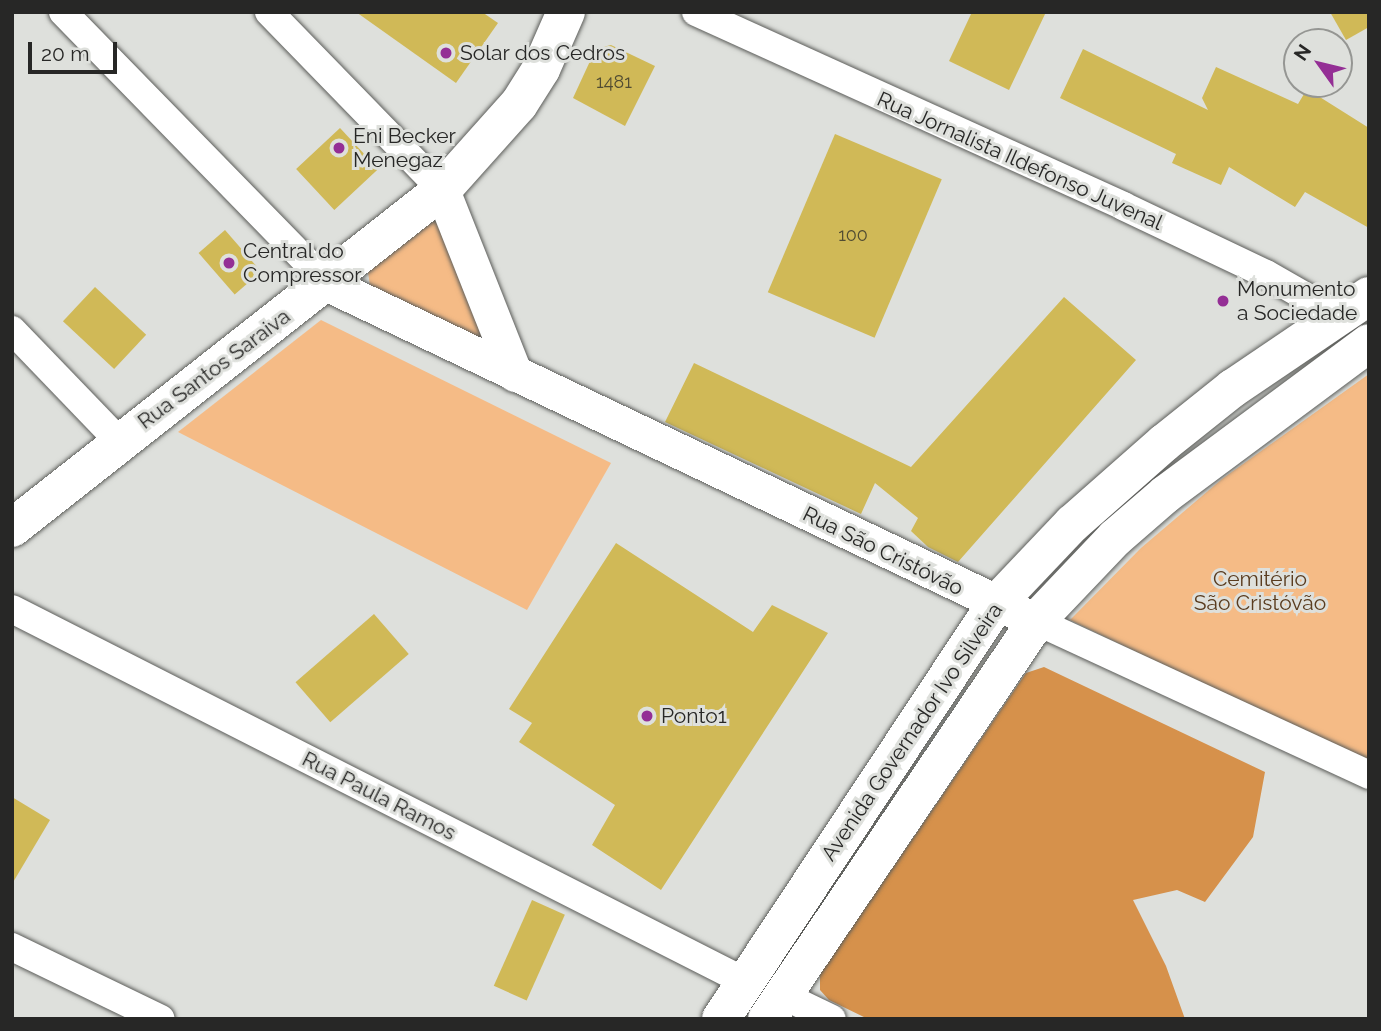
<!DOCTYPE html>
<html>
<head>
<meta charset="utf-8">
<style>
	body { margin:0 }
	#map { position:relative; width:1381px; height:1031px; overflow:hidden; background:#dee0dc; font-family:Raleway,sans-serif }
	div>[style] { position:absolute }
	.green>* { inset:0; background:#f5bb86 }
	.forest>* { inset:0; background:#d6914b }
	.building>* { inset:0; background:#d0b957; transform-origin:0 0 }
	.roads { filter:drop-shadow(0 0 2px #5c5d5a) drop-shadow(0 0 2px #5c5d5a) }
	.minor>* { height:28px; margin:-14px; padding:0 14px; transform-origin:14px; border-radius:14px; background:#fff }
	.tertiary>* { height:35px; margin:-17.5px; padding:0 17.5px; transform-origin:17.5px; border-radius:17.5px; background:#fff }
	.secondary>* { height:38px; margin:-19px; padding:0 19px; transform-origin:19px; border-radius:19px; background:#fff }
	.primary>* { height:38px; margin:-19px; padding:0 19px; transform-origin:19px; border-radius:19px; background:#fff }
	.dots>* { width:19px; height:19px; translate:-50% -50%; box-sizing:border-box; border:4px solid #dee0dc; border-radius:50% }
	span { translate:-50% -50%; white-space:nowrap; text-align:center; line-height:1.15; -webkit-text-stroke:6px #dee0dc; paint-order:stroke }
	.number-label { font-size:18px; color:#514c32 }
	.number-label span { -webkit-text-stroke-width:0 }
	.poi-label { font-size:21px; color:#272726 }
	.left { translate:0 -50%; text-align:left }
	.street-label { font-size:21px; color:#272726 }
	.park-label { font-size:21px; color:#5a3c1f }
	.frame { position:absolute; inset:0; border:14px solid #272726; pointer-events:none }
	.north { position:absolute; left:1283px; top:28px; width:70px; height:70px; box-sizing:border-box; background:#dee0dc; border:2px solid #959693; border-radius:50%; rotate:304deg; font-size:19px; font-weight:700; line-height:28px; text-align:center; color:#272726 }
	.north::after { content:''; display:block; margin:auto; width:24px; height:32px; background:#942f95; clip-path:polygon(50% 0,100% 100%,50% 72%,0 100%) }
	.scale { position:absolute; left:28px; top:42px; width:89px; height:32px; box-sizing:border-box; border:4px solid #272726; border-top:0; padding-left:9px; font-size:21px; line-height:24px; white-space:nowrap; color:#272726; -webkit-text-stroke:5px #dee0dc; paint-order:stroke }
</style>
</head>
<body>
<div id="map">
	<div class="green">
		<div style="clip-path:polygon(435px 220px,445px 220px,486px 339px,481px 350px,370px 286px,368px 272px)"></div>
		<div style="clip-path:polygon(321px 320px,611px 463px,527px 610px,178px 432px)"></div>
		<div style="clip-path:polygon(1369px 374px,1369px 764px,1070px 620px,1141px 548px,1222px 479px)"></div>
	</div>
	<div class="forest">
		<div style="clip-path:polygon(1044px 667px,1265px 772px,1253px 837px,1205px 902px,1177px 890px,1133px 900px,1166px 966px,1185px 1019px,868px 1019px,829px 1000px,820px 990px,820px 974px,1026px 673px)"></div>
	</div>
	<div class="building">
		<div style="clip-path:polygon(356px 12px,482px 12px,498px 23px,456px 83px)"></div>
		<div style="clip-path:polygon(972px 12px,1046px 12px,1009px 90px,949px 61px)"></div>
		<div style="clip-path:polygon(1330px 12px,1369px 12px,1369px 27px,1346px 40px)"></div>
		<div style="clip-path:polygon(611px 45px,655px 66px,625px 126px,573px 98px,591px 59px,599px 48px)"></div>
		<div style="clip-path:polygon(1083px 49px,1208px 110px,1202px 98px,1216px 67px,1298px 104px,1307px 89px,1369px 128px,1369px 228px,1305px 192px,1295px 207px,1229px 167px,1221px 185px,1172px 163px,1176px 154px,1060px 98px)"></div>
		<div style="left:340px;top:128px;width:56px;height:60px;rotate:47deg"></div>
		<div style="left:835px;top:134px;width:116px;height:172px;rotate:23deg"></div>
		<div style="left:225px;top:230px;width:55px;height:35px;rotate:49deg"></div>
		<div style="left:95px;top:287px;width:70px;height:47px;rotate:43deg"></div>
		<div style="clip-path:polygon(1064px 297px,1136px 360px,958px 562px,928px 547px,911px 531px,918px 518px,875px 483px,861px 514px,665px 422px,694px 363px,911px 467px)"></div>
		<div style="clip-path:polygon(616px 543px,753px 632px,772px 605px,828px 633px,661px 890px,592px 845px,615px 805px,519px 742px,532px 723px,509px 709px)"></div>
		<div style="left:374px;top:614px;width:53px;height:104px;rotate:49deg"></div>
		<div style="clip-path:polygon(12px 797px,50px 820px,12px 884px)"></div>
		<div style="left:532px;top:900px;width:36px;height:94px;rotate:24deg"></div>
	</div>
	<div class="roads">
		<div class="minor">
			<div style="left:63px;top:12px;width:380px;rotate:45.7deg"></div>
			<div style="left:269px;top:12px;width:248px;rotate:45.8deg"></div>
			<div style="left:696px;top:12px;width:469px;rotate:24.4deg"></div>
			<div style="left:1123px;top:206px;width:158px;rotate:25.4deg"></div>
			<div style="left:1266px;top:274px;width:86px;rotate:29.8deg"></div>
			<div style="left:12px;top:330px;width:154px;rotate:46.1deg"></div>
			<div style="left:12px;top:609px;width:823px;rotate:26.94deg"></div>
			<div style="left:1036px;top:621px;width:367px;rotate:24.8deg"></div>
			<div style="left:12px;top:947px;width:165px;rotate:25.8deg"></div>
			<div style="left:782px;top:995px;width:55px;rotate:25.6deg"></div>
		</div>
		<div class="tertiary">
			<div style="left:442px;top:190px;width:198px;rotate:68.4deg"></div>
			<div style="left:328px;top:284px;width:784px;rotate:25.45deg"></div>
		</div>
		<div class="secondary">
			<div style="left:12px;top:528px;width:547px;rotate:-38.17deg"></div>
			<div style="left:442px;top:190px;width:115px;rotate:-48.2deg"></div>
			<div style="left:519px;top:104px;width:41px;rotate:-57.8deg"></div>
			<div style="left:541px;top:69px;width:62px;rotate:-66.3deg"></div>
		</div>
		<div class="primary">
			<div style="left:721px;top:1019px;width:496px;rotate:-56.5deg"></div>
			<div style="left:995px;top:605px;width:112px;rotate:-46.5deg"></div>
			<div style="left:1072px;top:524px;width:123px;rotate:-41.4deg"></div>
			<div style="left:1164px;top:443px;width:88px;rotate:-38.6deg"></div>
			<div style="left:1233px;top:388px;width:164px;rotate:-34.1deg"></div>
			<div style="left:767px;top:1019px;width:480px;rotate:-55.9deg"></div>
			<div style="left:1036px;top:621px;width:115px;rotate:-46.4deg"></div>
			<div style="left:1115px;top:538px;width:67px;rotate:-40.8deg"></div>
			<div style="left:1166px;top:494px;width:253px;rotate:-36.6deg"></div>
		</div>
	</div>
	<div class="dots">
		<div style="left:446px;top:53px;background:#942f95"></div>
		<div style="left:339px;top:148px;background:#942f95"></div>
		<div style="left:229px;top:263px;background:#942f95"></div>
		<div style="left:1223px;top:301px;background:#942f95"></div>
		<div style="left:647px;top:716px;background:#942f95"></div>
	</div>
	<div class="number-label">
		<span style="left:614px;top:82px">1481</span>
		<span style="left:853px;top:235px">100</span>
	</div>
	<div class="poi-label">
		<span class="left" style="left:460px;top:53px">Solar dos Cedros</span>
		<span class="left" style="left:353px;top:148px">Eni Becker<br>Menegaz</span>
		<span class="left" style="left:243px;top:263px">Central do<br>Compressor</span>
		<span class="left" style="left:1237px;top:301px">Monumento<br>a Sociedade</span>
		<span class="left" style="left:661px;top:716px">Ponto1</span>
	</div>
	<div class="street-label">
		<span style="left:1020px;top:161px;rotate:24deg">Rua Jornalista Ildefonso Juvenal</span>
		<span style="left:214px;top:369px;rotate:-37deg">Rua Santos Saraiva</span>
		<span style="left:883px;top:551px;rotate:26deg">Rua São Cristóvão</span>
		<span style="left:912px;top:732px;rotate:-56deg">Avenida Governador Ivo Silveira</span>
		<span style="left:379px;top:796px;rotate:27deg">Rua Paula Ramos</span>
	</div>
	<div class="park-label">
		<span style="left:1260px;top:591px">Cemitério<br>São Cristóvão</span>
	</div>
	<div class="frame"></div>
	<div class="north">N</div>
	<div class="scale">20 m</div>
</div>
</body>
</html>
